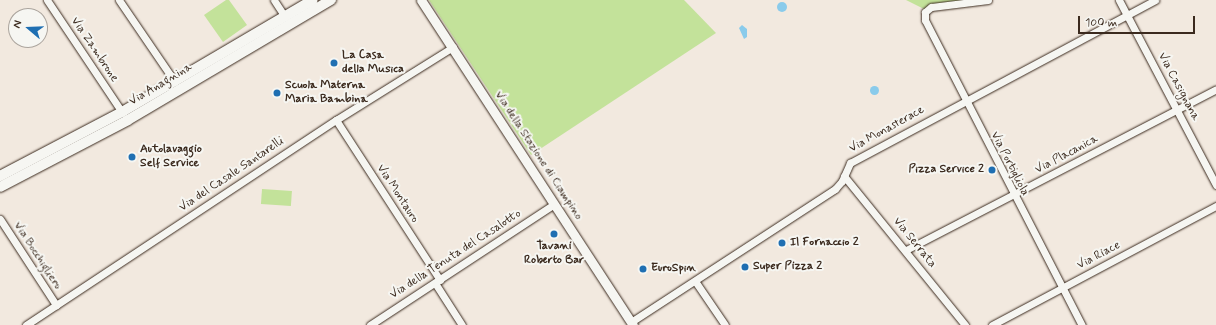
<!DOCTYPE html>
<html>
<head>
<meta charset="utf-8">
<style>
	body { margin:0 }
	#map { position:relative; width:1216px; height:325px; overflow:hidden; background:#f2e9df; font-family:Mynerve,sans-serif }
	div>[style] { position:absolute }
	.green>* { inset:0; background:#c3e29a; transform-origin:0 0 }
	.water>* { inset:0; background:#8acbeb }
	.round { border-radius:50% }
	.roads { filter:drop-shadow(0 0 1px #3b2a1e) drop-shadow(0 0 1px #3b2a1e) }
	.minor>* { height:7px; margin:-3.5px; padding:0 3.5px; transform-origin:3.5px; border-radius:3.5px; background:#f6f6f2 }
	.tertiary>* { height:9px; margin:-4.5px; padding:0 4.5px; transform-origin:4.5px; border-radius:4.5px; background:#f6f6f2 }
	.secondary>* { height:10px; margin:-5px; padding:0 5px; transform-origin:5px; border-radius:5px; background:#f6f6f2 }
	.dots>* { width:11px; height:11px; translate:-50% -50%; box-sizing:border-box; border:2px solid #f6f6f2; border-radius:50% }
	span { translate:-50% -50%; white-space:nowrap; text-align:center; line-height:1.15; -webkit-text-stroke:4px #f6f6f2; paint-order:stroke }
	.street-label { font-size:12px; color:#3b2a1e }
	.poi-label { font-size:12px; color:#3b2a1e; font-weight:700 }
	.left { translate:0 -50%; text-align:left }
	.right { translate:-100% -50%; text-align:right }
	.north { position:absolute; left:8px; top:8px; width:40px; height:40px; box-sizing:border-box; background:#f6f6f2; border:1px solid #aba49d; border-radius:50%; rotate:289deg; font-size:11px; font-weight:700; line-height:16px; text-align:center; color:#3b2a1e }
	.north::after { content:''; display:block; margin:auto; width:14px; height:18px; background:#1f6fb2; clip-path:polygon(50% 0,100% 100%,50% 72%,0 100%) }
	.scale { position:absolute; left:1078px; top:16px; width:117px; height:18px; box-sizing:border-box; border:2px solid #3b2a1e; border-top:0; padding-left:5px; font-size:12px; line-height:14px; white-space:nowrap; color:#3b2a1e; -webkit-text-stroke:3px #f6f6f2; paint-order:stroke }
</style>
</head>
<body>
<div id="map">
	<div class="green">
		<div style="clip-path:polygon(226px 0,229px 0,247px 25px,223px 42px,204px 15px)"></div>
		<div style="clip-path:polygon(429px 0,684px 0,716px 33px,531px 155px)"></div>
		<div style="clip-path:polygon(906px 0,988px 0,926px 10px)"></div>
		<div style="left:262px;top:189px;width:30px;height:15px;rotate:4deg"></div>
	</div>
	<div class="water">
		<div class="round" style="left:777px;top:2px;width:10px;height:10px"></div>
		<div style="clip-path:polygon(742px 25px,747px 29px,747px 37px,744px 39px,739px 28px)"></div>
		<div class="round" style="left:869.5px;top:85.5px;width:9px;height:9px"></div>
	</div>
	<div class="roads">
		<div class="minor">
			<div style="left:47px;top:0;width:135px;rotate:56.2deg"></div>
			<div style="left:119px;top:0;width:99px;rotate:55.7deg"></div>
			<div style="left:274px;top:0;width:20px;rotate:57deg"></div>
			<div style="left:988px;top:0;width:57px;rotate:173deg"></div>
			<div style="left:931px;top:7px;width:8px;rotate:140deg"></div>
			<div style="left:925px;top:12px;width:8px;rotate:90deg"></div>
			<div style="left:925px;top:20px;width:343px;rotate:62.8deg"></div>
			<div style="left:1119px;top:0;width:209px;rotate:62.3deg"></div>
			<div style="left:336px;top:120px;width:191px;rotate:57deg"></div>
			<div style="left:844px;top:176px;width:192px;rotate:50.9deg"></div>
			<div style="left:0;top:219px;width:103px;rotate:56.9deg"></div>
			<div style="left:906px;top:250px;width:349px;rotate:-27.4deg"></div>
			<div style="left:695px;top:281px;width:53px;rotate:55.7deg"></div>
			<div style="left:435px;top:283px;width:50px;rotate:57.3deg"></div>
			<div style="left:631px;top:322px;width:244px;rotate:-33.1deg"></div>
			<div style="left:835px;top:189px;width:11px;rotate:-49deg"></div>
			<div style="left:842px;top:181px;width:20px;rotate:-66deg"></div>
			<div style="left:850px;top:163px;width:346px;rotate:-28.1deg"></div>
			<div style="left:26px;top:325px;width:372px;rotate:-33.5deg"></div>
			<div style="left:336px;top:120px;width:138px;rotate:-32deg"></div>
			<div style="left:370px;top:325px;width:220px;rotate:-33.3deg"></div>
			<div style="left:992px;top:325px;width:254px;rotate:-28deg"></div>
		</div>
		<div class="tertiary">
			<div style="left:421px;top:0;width:388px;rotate:56.9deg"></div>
		</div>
		<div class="secondary">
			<div style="left:0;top:176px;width:138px;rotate:-27.7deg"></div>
			<div style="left:122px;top:112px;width:221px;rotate:-30.4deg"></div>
			<div style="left:0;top:187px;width:144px;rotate:-27.6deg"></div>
			<div style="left:128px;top:120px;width:236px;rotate:-30.6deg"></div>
		</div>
	</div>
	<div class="dots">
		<div style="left:334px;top:63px;background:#1f6fb2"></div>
		<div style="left:277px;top:93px;background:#1f6fb2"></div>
		<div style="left:132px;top:157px;background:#1f6fb2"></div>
		<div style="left:992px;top:170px;background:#1f6fb2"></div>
		<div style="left:554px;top:234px;background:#1f6fb2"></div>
		<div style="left:782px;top:243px;background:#1f6fb2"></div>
		<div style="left:745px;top:267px;background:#1f6fb2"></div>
		<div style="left:643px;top:269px;background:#1f6fb2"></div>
	</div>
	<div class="street-label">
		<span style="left:94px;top:50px;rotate:56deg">Via Zambrone</span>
		<span style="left:161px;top:85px;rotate:-31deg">Via Anagnina</span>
		<span style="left:1178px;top:87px;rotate:62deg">Via Casignana</span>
		<span style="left:887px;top:130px;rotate:-29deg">Via Monasterace</span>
		<span style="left:1067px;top:155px;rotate:-28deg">Via Placanica</span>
		<span style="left:538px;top:156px;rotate:57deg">Via della Stazione di Ciampino</span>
		<span style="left:1009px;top:164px;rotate:63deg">Via Portigliola</span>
		<span style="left:232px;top:175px;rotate:-34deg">Via del Casale Santarelli</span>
		<span style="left:397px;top:194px;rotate:57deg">Via Montauro</span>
		<span style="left:914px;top:243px;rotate:51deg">Via Serrata</span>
		<span style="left:456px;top:255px;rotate:-33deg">Via della Tenuta del Casalotto</span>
		<span style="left:37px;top:256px;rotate:57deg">Via Bocchigliero</span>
		<span style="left:1099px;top:256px;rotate:-28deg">Via Riace</span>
	</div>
	<div class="poi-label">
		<span class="left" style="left:342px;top:63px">La Casa<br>della Musica</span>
		<span class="left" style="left:285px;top:93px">Scuola Materna<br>Maria Bambina</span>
		<span class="left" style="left:140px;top:157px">Autolavaggio<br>Self Service</span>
		<span class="right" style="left:984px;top:170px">Pizza Service 2</span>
		<span class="left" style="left:790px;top:243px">Il Fornaccio 2</span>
		<span style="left:554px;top:254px">Tavani<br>Roberto Bar</span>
		<span class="left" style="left:753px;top:267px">Super Pizza 2</span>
		<span class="left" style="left:651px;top:269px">EuroSpin</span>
	</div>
	<div class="north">N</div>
	<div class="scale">100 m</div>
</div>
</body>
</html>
